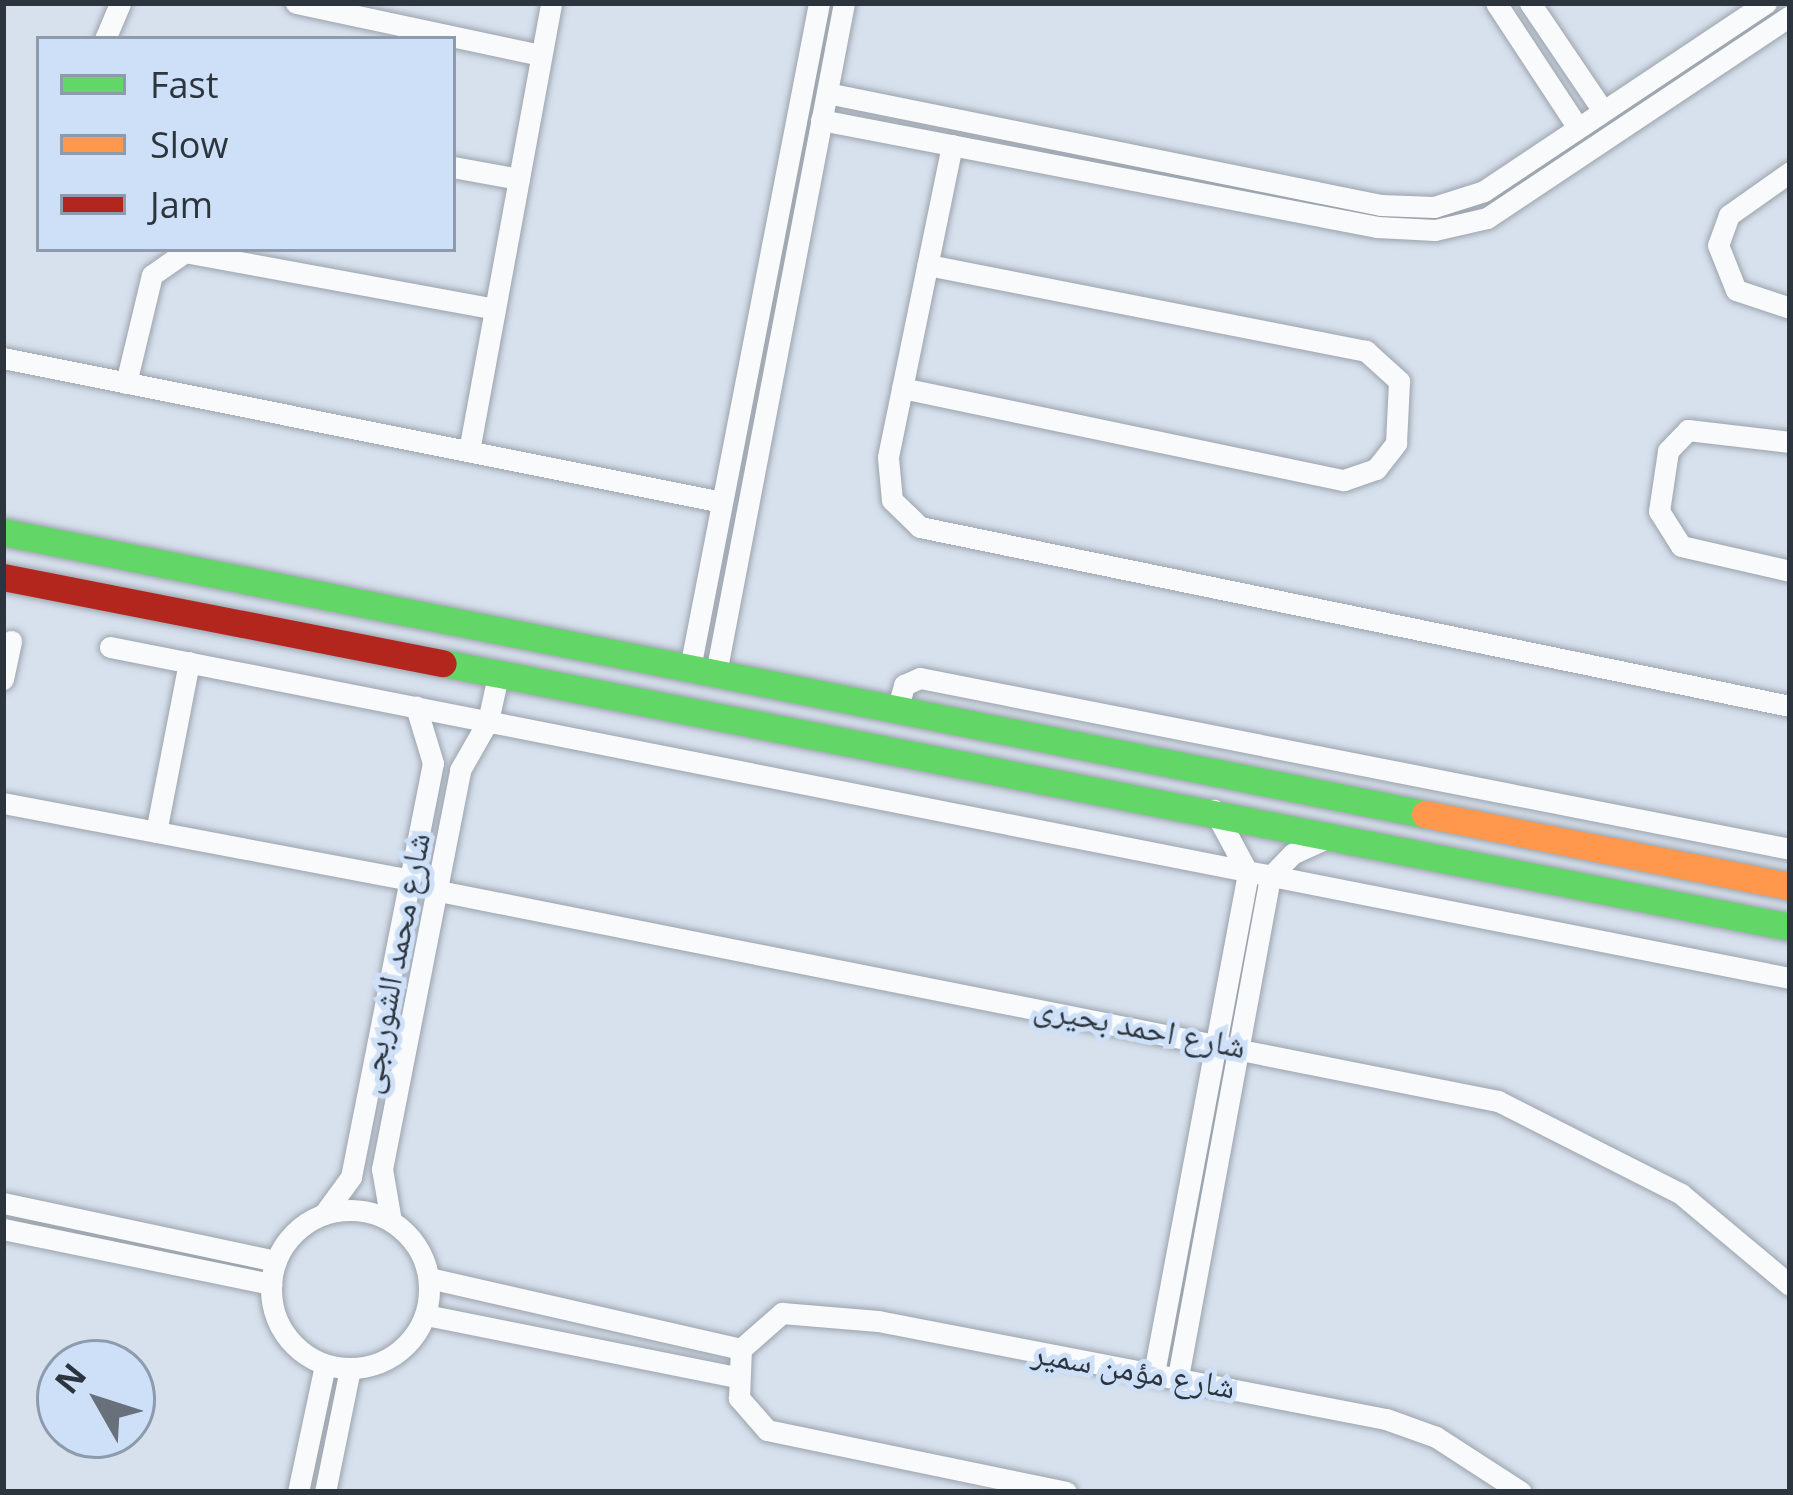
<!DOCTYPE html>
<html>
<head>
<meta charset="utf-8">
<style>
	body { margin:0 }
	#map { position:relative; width:1793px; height:1495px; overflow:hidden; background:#d7e1ed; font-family:"Open Sans","Noto Naskh Arabic",sans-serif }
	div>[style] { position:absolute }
	.roads { filter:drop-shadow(0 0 3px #9ba3ac) drop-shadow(0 0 3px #9ba3ac) }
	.street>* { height:21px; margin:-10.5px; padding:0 10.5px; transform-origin:10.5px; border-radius:10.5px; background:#f9fafc }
	.street>.ring { margin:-10.5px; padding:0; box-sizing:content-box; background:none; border:21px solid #f9fafc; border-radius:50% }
	.fast>* { height:27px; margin:-13.5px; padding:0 13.5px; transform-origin:13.5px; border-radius:13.5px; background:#63d668 }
	.slow>* { height:27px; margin:-13.5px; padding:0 13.5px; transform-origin:13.5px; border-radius:13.5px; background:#ff974d }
	.jam>* { height:27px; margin:-13.5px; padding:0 13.5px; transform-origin:13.5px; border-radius:13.5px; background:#b3261e }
	span { translate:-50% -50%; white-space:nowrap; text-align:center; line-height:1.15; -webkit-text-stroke:10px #cde0f7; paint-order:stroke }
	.street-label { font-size:33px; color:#2c343d }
	.frame { position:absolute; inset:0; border:6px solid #2c343d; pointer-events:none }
	.legend { position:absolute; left:36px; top:36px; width:420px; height:216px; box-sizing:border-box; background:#cde0f7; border:3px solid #8d9bad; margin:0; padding:15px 21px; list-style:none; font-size:36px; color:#2c343d }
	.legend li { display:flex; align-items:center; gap:24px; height:60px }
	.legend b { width:60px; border:3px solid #8d9bad }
	.north { position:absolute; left:36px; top:1339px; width:120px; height:120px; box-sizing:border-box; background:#cde0f7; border:3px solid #8d9bad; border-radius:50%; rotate:309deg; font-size:33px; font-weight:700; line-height:48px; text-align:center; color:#2c343d }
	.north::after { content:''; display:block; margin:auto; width:42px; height:54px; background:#68717b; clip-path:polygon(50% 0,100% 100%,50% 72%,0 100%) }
</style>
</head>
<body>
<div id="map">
	<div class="roads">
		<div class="street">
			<div style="left:296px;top:3px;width:250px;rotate:12deg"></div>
			<div style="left:1496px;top:3px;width:149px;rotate:56.7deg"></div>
			<div style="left:1530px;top:3px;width:130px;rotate:55.9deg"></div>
			<div style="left:105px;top:39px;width:39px;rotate:-67deg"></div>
			<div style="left:827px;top:93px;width:565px;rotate:11.43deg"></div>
			<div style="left:1381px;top:205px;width:53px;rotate:2.2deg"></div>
			<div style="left:1434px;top:207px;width:52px;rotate:-17.7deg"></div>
			<div style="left:1484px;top:191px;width:339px;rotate:-33.7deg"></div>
			<div style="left:821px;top:120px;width:566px;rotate:10.89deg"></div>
			<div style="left:1377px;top:227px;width:58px;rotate:3deg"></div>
			<div style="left:1435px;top:230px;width:53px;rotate:-13deg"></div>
			<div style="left:1487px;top:218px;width:364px;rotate:-33.7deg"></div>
			<div style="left:952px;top:145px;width:319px;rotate:101.6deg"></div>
			<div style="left:888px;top:458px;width:42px;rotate:84.6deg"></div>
			<div style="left:892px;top:500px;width:39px;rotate:44deg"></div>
			<div style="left:920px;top:527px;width:888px;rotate:11.63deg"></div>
			<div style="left:453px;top:167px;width:67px;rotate:10.3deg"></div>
			<div style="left:1790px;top:172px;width:75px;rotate:144.8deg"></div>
			<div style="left:1729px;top:215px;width:32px;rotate:110deg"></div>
			<div style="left:1718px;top:245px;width:48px;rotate:68.2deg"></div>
			<div style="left:1736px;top:290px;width:57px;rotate:18.4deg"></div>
			<div style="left:3px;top:358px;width:733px;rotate:11.33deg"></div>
			<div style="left:126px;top:383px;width:111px;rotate:-76.5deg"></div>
			<div style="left:152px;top:275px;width:40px;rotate:-34.9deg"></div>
			<div style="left:185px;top:252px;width:315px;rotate:10.4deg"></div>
			<div style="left:902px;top:388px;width:451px;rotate:11.8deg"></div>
			<div style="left:1344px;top:480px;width:34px;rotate:-19deg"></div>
			<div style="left:1376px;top:469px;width:33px;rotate:-52deg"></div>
			<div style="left:1396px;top:443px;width:62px;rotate:-87.2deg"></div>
			<div style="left:1399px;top:381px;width:45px;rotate:-137.7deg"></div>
			<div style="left:1366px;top:351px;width:447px;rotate:-168.9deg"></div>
			<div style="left:1790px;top:442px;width:103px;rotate:-173.3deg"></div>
			<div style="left:1688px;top:430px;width:29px;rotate:134deg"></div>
			<div style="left:1668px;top:451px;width:61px;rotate:98.5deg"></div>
			<div style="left:1659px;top:511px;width:41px;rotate:57.8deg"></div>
			<div style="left:1681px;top:546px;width:112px;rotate:12.9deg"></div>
			<div style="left:469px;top:451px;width:455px;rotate:-79.6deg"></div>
			<div style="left:110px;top:647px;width:1712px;rotate:11.15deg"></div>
			<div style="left:691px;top:663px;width:672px;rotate:-79.02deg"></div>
			<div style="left:717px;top:668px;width:677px;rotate:-79.19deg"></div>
			<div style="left:3px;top:679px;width:39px;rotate:-78deg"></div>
			<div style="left:899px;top:703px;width:19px;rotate:-74deg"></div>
			<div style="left:904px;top:685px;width:17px;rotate:-24deg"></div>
			<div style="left:920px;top:678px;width:887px;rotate:11.12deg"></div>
			<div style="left:3px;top:803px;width:413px;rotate:10.7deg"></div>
			<div style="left:156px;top:832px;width:173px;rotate:-79deg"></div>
			<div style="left:439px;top:891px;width:1080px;rotate:11.22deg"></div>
			<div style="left:1498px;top:1101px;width:205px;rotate:26.9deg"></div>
			<div style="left:1681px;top:1194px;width:142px;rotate:39.9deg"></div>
			<div style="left:3px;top:1203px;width:279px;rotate:12deg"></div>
			<div class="ring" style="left:271px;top:1210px;width:137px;height:137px"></div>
			<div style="left:324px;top:1214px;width:46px;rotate:-53.9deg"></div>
			<div style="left:351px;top:1177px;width:422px;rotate:-78.8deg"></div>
			<div style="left:433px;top:763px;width:59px;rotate:-106.9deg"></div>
			<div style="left:391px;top:1221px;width:53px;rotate:-99.8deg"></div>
			<div style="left:382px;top:1169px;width:407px;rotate:-78.9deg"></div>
			<div style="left:460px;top:770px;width:56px;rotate:-60.3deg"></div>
			<div style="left:488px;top:721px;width:51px;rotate:-77.6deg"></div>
			<div style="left:3px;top:1229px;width:274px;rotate:11.6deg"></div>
			<div style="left:429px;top:1278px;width:320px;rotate:12.8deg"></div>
			<div style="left:426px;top:1315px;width:315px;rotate:11.3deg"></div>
			<div style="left:1154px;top:1373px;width:509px;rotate:-79.35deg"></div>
			<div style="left:1248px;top:873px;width:72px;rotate:-118.4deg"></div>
			<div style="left:1178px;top:1377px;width:508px;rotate:-79.57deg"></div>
			<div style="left:1270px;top:877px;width:32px;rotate:-46deg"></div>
			<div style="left:1292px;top:854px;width:41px;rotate:-24.7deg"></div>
			<div style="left:298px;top:1492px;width:130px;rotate:-78deg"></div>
			<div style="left:325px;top:1492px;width:126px;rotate:-78.5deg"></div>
			<div style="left:1066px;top:1492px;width:305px;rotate:-168.3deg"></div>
			<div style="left:767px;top:1430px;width:43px;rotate:-131.2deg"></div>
			<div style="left:739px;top:1398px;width:49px;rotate:-87.7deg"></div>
			<div style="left:741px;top:1349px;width:55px;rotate:-41.3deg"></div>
			<div style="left:782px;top:1313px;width:96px;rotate:4.8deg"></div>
			<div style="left:878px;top:1321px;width:517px;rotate:10.92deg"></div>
			<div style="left:1386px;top:1419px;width:53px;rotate:19.8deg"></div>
			<div style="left:1436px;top:1437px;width:101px;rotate:32.9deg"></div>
		</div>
		<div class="fast">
			<div style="left:3px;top:532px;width:1450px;rotate:11.22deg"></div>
			<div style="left:443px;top:663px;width:1373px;rotate:11.09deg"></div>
		</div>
		<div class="slow">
			<div style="left:1425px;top:814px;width:372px;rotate:11.2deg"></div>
		</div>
		<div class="jam">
			<div style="left:3px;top:577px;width:448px;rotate:11.1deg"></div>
		</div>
	</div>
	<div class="street-label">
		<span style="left:393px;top:963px;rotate:-79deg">شارع محمد الشوربجى</span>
		<span style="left:1140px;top:1026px;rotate:11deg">شارع احمد بحيرى</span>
		<span style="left:1134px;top:1369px;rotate:10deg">شارع مؤمن سمير</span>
	</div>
	<div class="frame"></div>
	<ul class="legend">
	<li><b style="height:15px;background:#63d668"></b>Fast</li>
	<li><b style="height:15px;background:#ff974d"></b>Slow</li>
	<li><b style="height:15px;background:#b3261e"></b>Jam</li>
	</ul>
	<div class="north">N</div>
</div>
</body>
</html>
